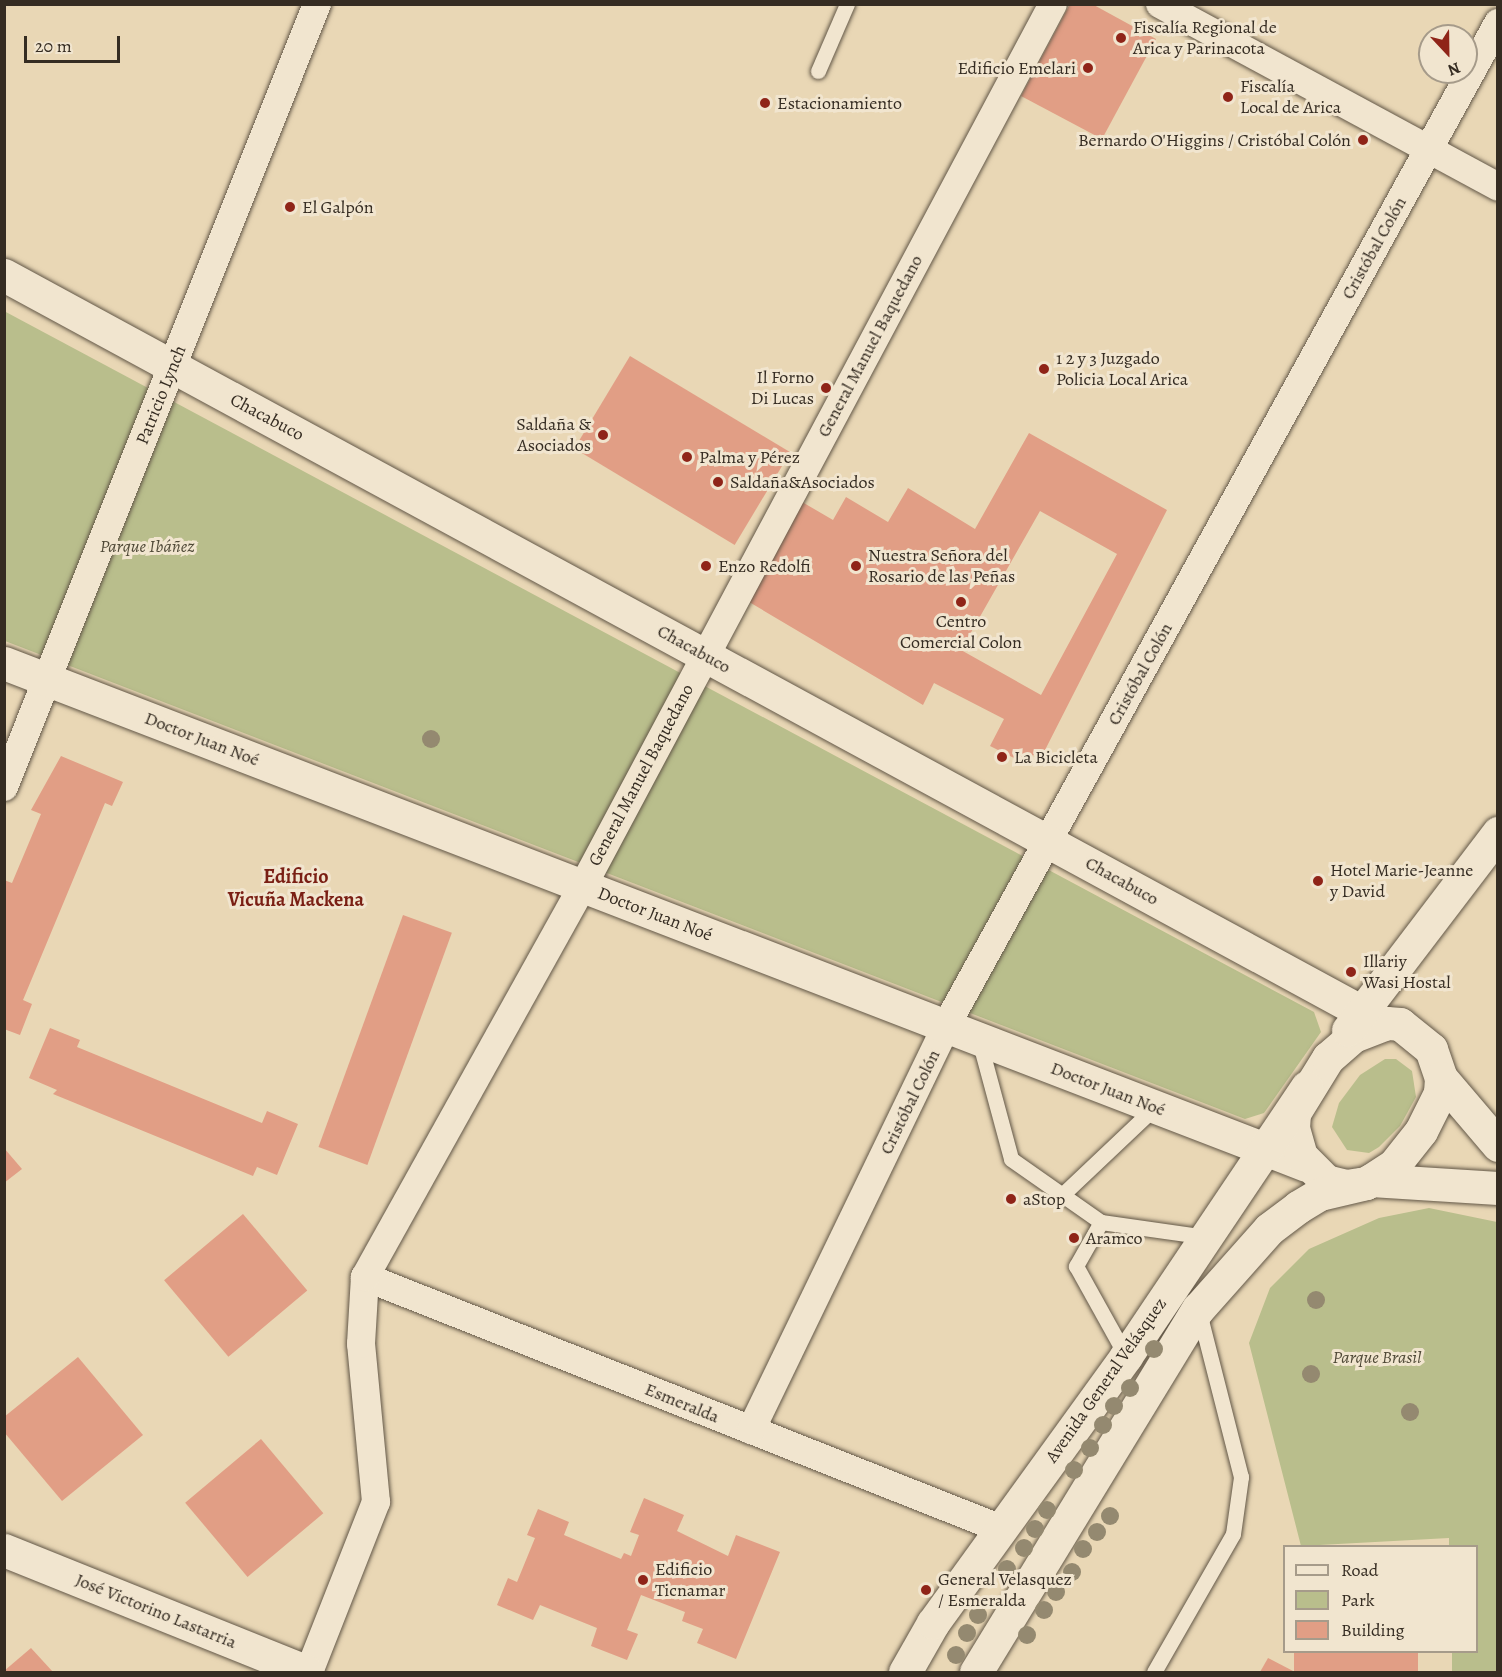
<!DOCTYPE html>
<html>
<head>
<meta charset="utf-8">
<style>
	body { margin:0 }
	#map { position:relative; width:1502px; height:1677px; overflow:hidden; background:#e9d7b5; font-family:Alegreya,serif }
	div>[style] { position:absolute }
	.green>* { inset:0; background:#b9be8c }
	.building>* { inset:0; background:#e19e85; transform-origin:0 0 }
	.roads { filter:drop-shadow(0 0 2px #625747) drop-shadow(0 0 2px #625747) }
	.lane>* { height:15px; margin:-7.5px; padding:0 7.5px; transform-origin:7.5px; border-radius:7.5px; background:#f1e5cf }
	.street>* { height:28px; margin:-14px; padding:0 14px; transform-origin:14px; border-radius:14px; background:#f1e5cf }
	.secondary>* { height:33px; margin:-16.5px; padding:0 16.5px; transform-origin:16.5px; border-radius:16.5px; background:#f1e5cf }
	.trees>* { width:18px; height:18px; margin:-9px; border-radius:50%; background:#948970 }
	.dots>* { width:16px; height:16px; translate:-50% -50%; box-sizing:border-box; border:3px solid #f1e5cf; border-radius:50% }
	span { translate:-50% -50%; white-space:nowrap; text-align:center; line-height:1.15; -webkit-text-stroke:6px #f1e5cf; paint-order:stroke }
	.poi-label { font-size:18px; color:#352c22 }
	.left { translate:0 -50%; text-align:left }
	.right { translate:-100% -50%; text-align:right }
	.street-label { font-size:18px; color:#352c22 }
	.park-label { font-size:18px; color:#4f4937; font-style:italic }
	.neighbourhood-label { font-size:20px; color:#7a1f14; font-weight:700 }
	.frame { position:absolute; inset:0; border:6px solid #352c22; pointer-events:none }
	.legend { position:absolute; left:1283px; top:1545px; width:195px; height:108px; box-sizing:border-box; background:#f1e5cf; border:2px solid #a69b8a; margin:0; padding:8px 10px; list-style:none; font-size:18px; color:#352c22 }
	.legend li { display:flex; align-items:center; gap:12px; height:30px }
	.legend b { width:30px; border:2px solid #a69b8a }
	.north { position:absolute; left:1418px; top:24px; width:60px; height:60px; box-sizing:border-box; background:#f1e5cf; border:2px solid #a69b8a; border-radius:50%; rotate:158deg; font-size:16px; font-weight:700; line-height:24px; text-align:center; color:#352c22 }
	.north::after { content:''; display:block; margin:auto; width:21px; height:27px; background:#8f2418; clip-path:polygon(50% 0,100% 100%,50% 72%,0 100%) }
	.scale { position:absolute; left:24px; top:36px; width:96px; height:27px; box-sizing:border-box; border:3px solid #352c22; border-top:0; padding-left:8px; font-size:18px; line-height:21px; white-space:nowrap; color:#352c22; -webkit-text-stroke:4px #f1e5cf; paint-order:stroke }
</style>
</head>
<body>
<div id="map">
	<div class="green">
		<div style="clip-path:polygon(4px 311px,1314px 1012px,1321px 1032px,1264px 1113px,1245px 1119px,5px 641px)"></div>
		<div style="clip-path:polygon(1385px 1059px,1396px 1059px,1412px 1071px,1416px 1097px,1400px 1126px,1379px 1147px,1369px 1153px,1347px 1150px,1332px 1127px,1339px 1103px,1360px 1075px)"></div>
		<div style="clip-path:polygon(1429px 1208px,1497px 1222px,1497px 1672px,1452px 1672px,1452px 1652px,1476px 1652px,1476px 1546px,1449px 1546px,1449px 1538px,1301px 1546px,1249px 1343px,1270px 1288px,1309px 1249px,1379px 1218px)"></div>
	</div>
	<div class="building">
		<div style="clip-path:polygon(1070px 4px,1092px 4px,1156px 39px,1102px 139px,1021px 96px)"></div>
		<div style="left:630px;top:356px;width:187px;height:108px;rotate:31deg"></div>
		<div style="clip-path:polygon(evenodd,1029px 433px,1167px 510px,1044px 752px,1018px 760px,990px 746px,1004px 719px,934px 683px,923px 705px,739px 596px,797px 499px,833px 520px,846px 497px,888px 522px,908px 488px,975px 529px,1029px 433px,1040px 511px,1117px 554px,1041px 695px,961px 650px,1040px 511px)"></div>
		<div style="clip-path:polygon(61px 756px,123px 782px,112px 806px,105px 803px,23px 1000px,32px 1004px,20px 1035px,4px 1029px,4px 880px,12px 883px,41px 814px,31px 810px)"></div>
		<div style="left:403px;top:915px;width:52px;height:247px;rotate:20deg"></div>
		<div style="clip-path:polygon(50px 1028px,80px 1040px,77px 1047px,262px 1123px,267px 1111px,298px 1124px,277px 1175px,257px 1167px,253px 1176px,53px 1094px,57px 1090px,29px 1078px)"></div>
		<div style="clip-path:polygon(4px 1148px,22px 1169px,4px 1183px)"></div>
		<div style="left:243px;top:1214px;width:100px;height:103px;rotate:50deg"></div>
		<div style="clip-path:polygon(78px 1357px,143px 1435px,62px 1501px,4px 1432px,4px 1417px)"></div>
		<div style="left:261px;top:1439px;width:97px;height:99px;rotate:50deg"></div>
		<div style="clip-path:polygon(644px 1498px,684px 1515px,677px 1531px,728px 1556px,736px 1535px,780px 1552px,736px 1659px,697px 1643px,703px 1629px,682px 1621px,685px 1612px,641px 1595px,627px 1630px,638px 1634px,627px 1660px,591px 1646px,597px 1628px,540px 1605px,533px 1620px,497px 1605px,508px 1578px,517px 1582px,535px 1538px,527px 1535px,538px 1509px,569px 1522px,564px 1535px,621px 1559px,624px 1553px,631px 1556px,639px 1535px,630px 1532px)"></div>
		<div style="clip-path:polygon(31px 1648px,53px 1672px,4px 1672px,4px 1671px)"></div>
		<div style="left:1294px;top:1652px;width:124px;height:20px"></div>
		<div style="clip-path:polygon(1268px 1658px,1295px 1672px,1260px 1672px)"></div>
	</div>
	<div class="roads">
		<div class="lane">
			<div style="left:818px;top:71px;width:73px;rotate:-66.6deg"></div>
			<div style="left:979px;top:1040px;width:123px;rotate:74.9deg"></div>
			<div style="left:1011px;top:1159px;width:110px;rotate:35deg"></div>
			<div style="left:1101px;top:1222px;width:106px;rotate:8.1deg"></div>
			<div style="left:1062px;top:1195px;width:128px;rotate:-43.4deg"></div>
			<div style="left:1101px;top:1222px;width:51px;rotate:119.6deg"></div>
			<div style="left:1076px;top:1266px;width:103px;rotate:60.9deg"></div>
			<div style="left:1154px;top:1672px;width:159px;rotate:-60.2deg"></div>
			<div style="left:1233px;top:1534px;width:58px;rotate:-82deg"></div>
			<div style="left:1241px;top:1477px;width:170px;rotate:-104.3deg"></div>
		</div>
		<div class="street">
			<div style="left:1160px;top:4px;width:384px;rotate:28.4deg"></div>
			<div style="left:4px;top:787px;width:843px;rotate:-68.21deg"></div>
			<div style="left:365px;top:1277px;width:682px;rotate:21.6deg"></div>
			<div style="left:751px;top:1430px;width:449px;rotate:-64.2deg"></div>
			<div style="left:946px;top:1026px;width:1145px;rotate:-61.17deg"></div>
			<div style="left:309px;top:1672px;width:183px;rotate:-68.5deg"></div>
			<div style="left:376px;top:1502px;width:159px;rotate:-95.4deg"></div>
			<div style="left:361px;top:1344px;width:67px;rotate:-86.6deg"></div>
			<div style="left:365px;top:1277px;width:448px;rotate:-60.9deg"></div>
			<div style="left:583px;top:886px;width:999px;rotate:-61.95deg"></div>
		</div>
		<div class="secondary">
			<div style="left:4px;top:275px;width:1570px;rotate:28.49deg"></div>
			<div style="left:4px;top:663px;width:1395px;rotate:21.08deg"></div>
			<div style="left:1387px;top:1023px;width:13px;rotate:4deg"></div>
			<div style="left:1400px;top:1024px;width:40px;rotate:39deg"></div>
			<div style="left:1431px;top:1049px;width:31px;rotate:71deg"></div>
			<div style="left:1441px;top:1078px;width:15px;rotate:94deg"></div>
			<div style="left:1440px;top:1093px;width:42px;rotate:116.6deg"></div>
			<div style="left:1421px;top:1131px;width:43px;rotate:128.5deg"></div>
			<div style="left:1394px;top:1165px;width:33px;rotate:147deg"></div>
			<div style="left:1366px;top:1183px;width:20px;rotate:171deg"></div>
			<div style="left:1346px;top:1186px;width:21px;rotate:-166deg"></div>
			<div style="left:1326px;top:1181px;width:35px;rotate:-135deg"></div>
			<div style="left:1301px;top:1156px;width:29px;rotate:-106deg"></div>
			<div style="left:1293px;top:1128px;width:15px;rotate:-86deg"></div>
			<div style="left:1294px;top:1113px;width:65px;rotate:-58.3deg"></div>
			<div style="left:1328px;top:1058px;width:33px;rotate:-41deg"></div>
			<div style="left:1353px;top:1036px;width:36px;rotate:-21deg"></div>
			<div style="left:1348px;top:1030px;width:248px;rotate:-52.7deg"></div>
			<div style="left:1441px;top:1078px;width:88px;rotate:49.6deg"></div>
			<div style="left:1371px;top:1180px;width:127px;rotate:3.6deg"></div>
			<div style="left:4px;top:1550px;width:327px;rotate:21.9deg"></div>
			<div style="left:905px;top:1672px;width:56px;rotate:-60.3deg"></div>
			<div style="left:933px;top:1623px;width:329px;rotate:-54.1deg"></div>
			<div style="left:1126px;top:1356px;width:324px;rotate:-56.1deg"></div>
			<div style="left:976px;top:1672px;width:426px;rotate:-58.6deg"></div>
			<div style="left:1198px;top:1309px;width:107px;rotate:-48.4deg"></div>
			<div style="left:1269px;top:1229px;width:36px;rotate:-37deg"></div>
			<div style="left:1298px;top:1207px;width:26px;rotate:-31deg"></div>
			<div style="left:1320px;top:1194px;width:47px;rotate:-13.4deg"></div>
		</div>
	</div>
	<div class="trees">
		<div style="left:431px;top:739px"></div>
		<div style="left:1316px;top:1300px"></div>
		<div style="left:1154px;top:1349px"></div>
		<div style="left:1311px;top:1374px"></div>
		<div style="left:1130px;top:1388px"></div>
		<div style="left:1114px;top:1406px"></div>
		<div style="left:1410px;top:1412px"></div>
		<div style="left:1103px;top:1425px"></div>
		<div style="left:1090px;top:1448px"></div>
		<div style="left:1074px;top:1470px"></div>
		<div style="left:1047px;top:1510px"></div>
		<div style="left:1110px;top:1516px"></div>
		<div style="left:1035px;top:1529px"></div>
		<div style="left:1097px;top:1532px"></div>
		<div style="left:1024px;top:1548px"></div>
		<div style="left:1083px;top:1549px"></div>
		<div style="left:1007px;top:1569px"></div>
		<div style="left:1072px;top:1572px"></div>
		<div style="left:1056px;top:1592px"></div>
		<div style="left:1044px;top:1610px"></div>
		<div style="left:978px;top:1615px"></div>
		<div style="left:967px;top:1633px"></div>
		<div style="left:1027px;top:1635px"></div>
		<div style="left:956px;top:1655px"></div>
	</div>
	<div class="dots">
		<div style="left:1121px;top:38px;background:#8f2418"></div>
		<div style="left:1088px;top:68px;background:#8f2418"></div>
		<div style="left:1228px;top:97px;background:#8f2418"></div>
		<div style="left:765px;top:103px;background:#8f2418"></div>
		<div style="left:1363px;top:140px;background:#8f2418"></div>
		<div style="left:290px;top:207px;background:#8f2418"></div>
		<div style="left:1044px;top:369px;background:#8f2418"></div>
		<div style="left:826px;top:388px;background:#8f2418"></div>
		<div style="left:603px;top:435px;background:#8f2418"></div>
		<div style="left:687px;top:457px;background:#8f2418"></div>
		<div style="left:718px;top:482px;background:#8f2418"></div>
		<div style="left:706px;top:566px;background:#8f2418"></div>
		<div style="left:856px;top:566px;background:#8f2418"></div>
		<div style="left:961px;top:602px;background:#8f2418"></div>
		<div style="left:1002px;top:757px;background:#8f2418"></div>
		<div style="left:1318px;top:881px;background:#8f2418"></div>
		<div style="left:1351px;top:972px;background:#8f2418"></div>
		<div style="left:1011px;top:1199px;background:#8f2418"></div>
		<div style="left:1074px;top:1238px;background:#8f2418"></div>
		<div style="left:643px;top:1580px;background:#8f2418"></div>
		<div style="left:926px;top:1590px;background:#8f2418"></div>
	</div>
	<div class="poi-label">
		<span class="left" style="left:1133px;top:38px">Fiscalía Regional de<br>Arica y Parinacota</span>
		<span class="right" style="left:1076px;top:68px">Edificio Emelari</span>
		<span class="left" style="left:1240px;top:97px">Fiscalía<br>Local de Arica</span>
		<span class="left" style="left:777px;top:103px">Estacionamiento</span>
		<span class="right" style="left:1351px;top:140px">Bernardo O'Higgins / Cristóbal Colón</span>
		<span class="left" style="left:302px;top:207px">El Galpón</span>
		<span class="left" style="left:1056px;top:369px">1 2 y 3 Juzgado<br>Policia Local Arica</span>
		<span class="right" style="left:814px;top:388px">Il Forno<br>Di Lucas</span>
		<span class="right" style="left:591px;top:435px">Saldaña &amp;<br>Asociados</span>
		<span class="left" style="left:699px;top:457px">Palma y Pérez</span>
		<span class="left" style="left:730px;top:482px">Saldaña&amp;Asociados</span>
		<span class="left" style="left:868px;top:566px">Nuestra Señora del<br>Rosario de las Peñas</span>
		<span class="left" style="left:718px;top:566px">Enzo Redolfi</span>
		<span style="left:961px;top:632px">Centro<br>Comercial Colon</span>
		<span class="left" style="left:1014px;top:757px">La Bicicleta</span>
		<span class="left" style="left:1330px;top:881px">Hotel Marie-Jeanne<br>y David</span>
		<span class="left" style="left:1363px;top:972px">Illariy<br>Wasi Hostal</span>
		<span class="left" style="left:1023px;top:1199px">aStop</span>
		<span class="left" style="left:1086px;top:1238px">Aramco</span>
		<span class="left" style="left:655px;top:1580px">Edificio<br>Ticnamar</span>
		<span class="left" style="left:938px;top:1590px">General Velasquez<br>/ Esmeralda</span>
	</div>
	<div class="street-label">
		<span style="left:1374px;top:248px;rotate:-61deg">Cristóbal Colón</span>
		<span style="left:870px;top:346px;rotate:-62deg">General Manuel Baquedano</span>
		<span style="left:161px;top:395px;rotate:-68deg">Patricio Lynch</span>
		<span style="left:267px;top:417px;rotate:28deg">Chacabuco</span>
		<span style="left:694px;top:649px;rotate:29deg">Chacabuco</span>
		<span style="left:1140px;top:674px;rotate:-61deg">Cristóbal Colón</span>
		<span style="left:202px;top:739px;rotate:21deg">Doctor Juan Noé</span>
		<span style="left:641px;top:775px;rotate:-62deg">General Manuel Baquedano</span>
		<span style="left:1122px;top:881px;rotate:29deg">Chacabuco</span>
		<span style="left:655px;top:914px;rotate:21deg">Doctor Juan Noé</span>
		<span style="left:1108px;top:1089px;rotate:21deg">Doctor Juan Noé</span>
		<span style="left:910px;top:1102px;rotate:-64deg">Cristóbal Colón</span>
		<span style="left:1106px;top:1380px;rotate:-55deg">Avenida General Velásquez</span>
		<span style="left:682px;top:1403px;rotate:22deg">Esmeralda</span>
		<span style="left:156px;top:1611px;rotate:22deg">José Victorino Lastarria</span>
	</div>
	<div class="park-label">
		<span style="left:147px;top:546px">Parque Ibáñez</span>
		<span style="left:1377px;top:1357px">Parque Brasil</span>
	</div>
	<div class="neighbourhood-label">
		<span style="left:296px;top:888px">Edificio<br>Vicuña Mackena</span>
	</div>
	<div class="frame"></div>
	<ul class="legend">
	<li><b style="height:8px;background:#f1e5cf"></b>Road</li>
	<li><b style="height:16px;background:#b9be8c"></b>Park</li>
	<li><b style="height:16px;background:#e19e85"></b>Building</li>
	</ul>
	<div class="north">N</div>
	<div class="scale">20 m</div>
</div>
</body>
</html>
